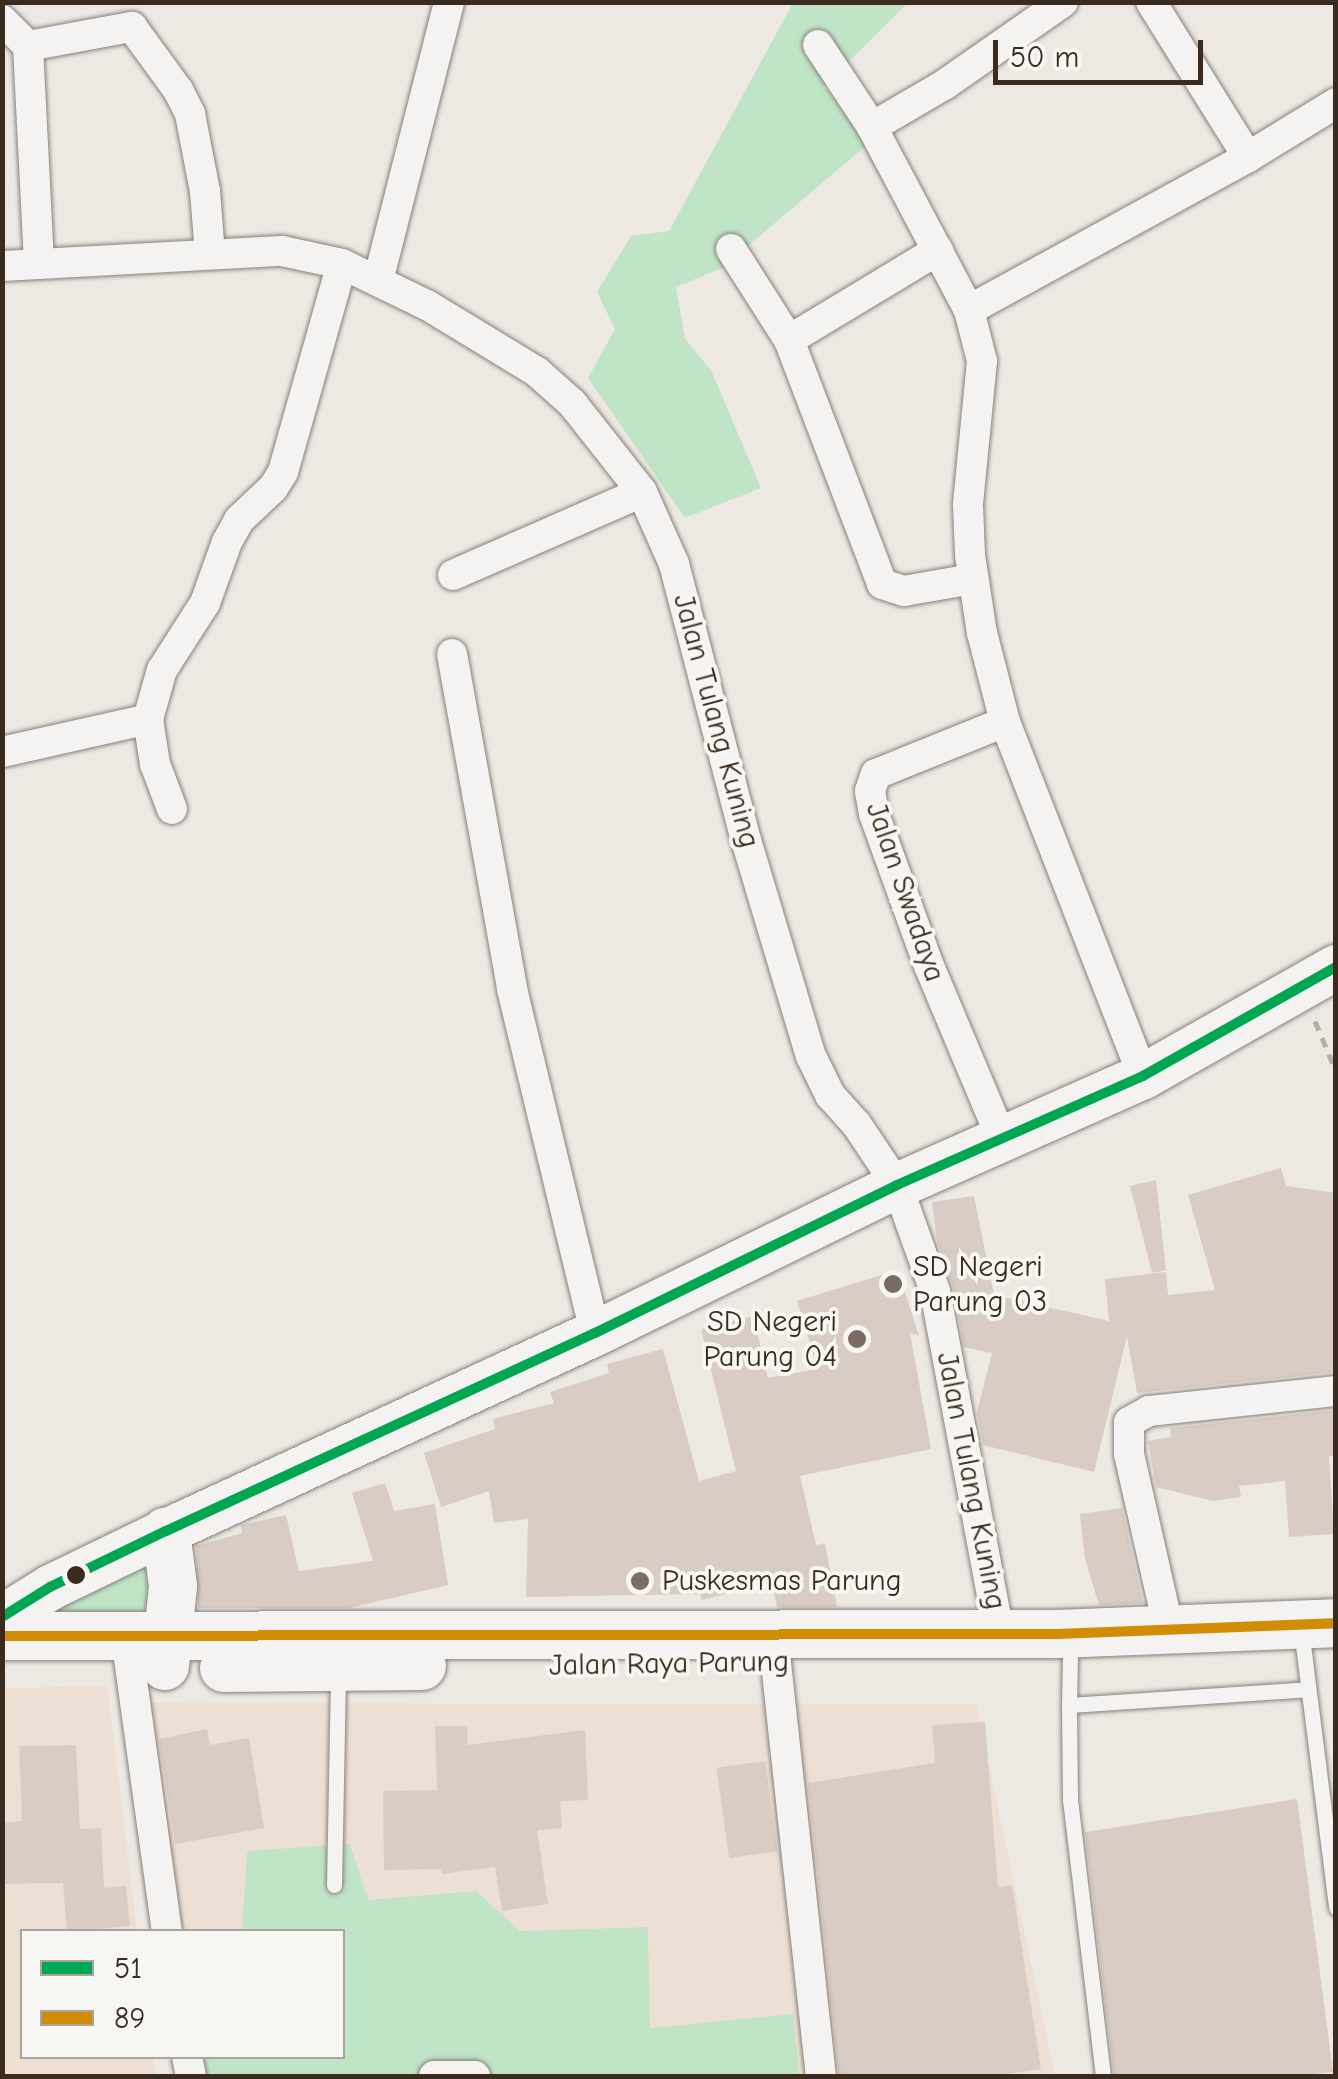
<!DOCTYPE html>
<html>
<head>
<meta charset="utf-8">
<style>
	body { margin:0 }
	#map { position:relative; width:1338px; height:2079px; overflow:hidden; background:#eee8e3; font-family:"Comic Neue",sans-serif }
	div>[style] { position:absolute }
	.built>* { inset:0; background:#eddfd4 }
	.green>* { inset:0; background:#bfe4c6 }
	.building>* { inset:0; background:#d8ccc4; transform-origin:0 0 }
	.path>* { height:5px; margin-top:-2.5px; transform-origin:0; background:repeating-linear-gradient(90deg,#b1aeac 0 10px,transparent 0 18px) }
	.roads { filter:drop-shadow(0 0 2px #87817c) drop-shadow(0 0 2px #87817c) }
	.service>* { height:15px; margin:-7.5px; padding:0 7.5px; transform-origin:7.5px; border-radius:7.5px; background:#f4f3f1 }
	.minor>* { height:30px; margin:-15px; padding:0 15px; transform-origin:15px; border-radius:15px; background:#f4f3f1 }
	.primary>* { height:45px; margin:-22.5px; padding:0 22.5px; transform-origin:22.5px; border-radius:22.5px; background:#f4f3f1 }
	.trunk>* { height:48px; margin:-24px; padding:0 24px; transform-origin:24px; border-radius:24px; background:#f4f3f1 }
	.bus-1>* { height:10px; margin:-5px; padding:0 5px; transform-origin:5px; border-radius:5px; background:#00a651 }
	.bus-2>* { height:10px; margin:-5px; padding:0 5px; transform-origin:5px; border-radius:5px; background:#d18d06 }
	.dots>* { width:28px; height:28px; translate:-50% -50%; box-sizing:border-box; border:5px solid #f6f6f2; border-radius:50% }
	span { translate:-50% -50%; white-space:nowrap; text-align:center; line-height:1.15; -webkit-text-stroke:8px #f6f6f2; paint-order:stroke }
	.street-label { font-size:30px; color:#3b2a1e }
	.poi-label { font-size:30px; color:#3b2a1e }
	.left { translate:0 -50%; text-align:left }
	.right { translate:-100% -50%; text-align:right }
	.frame { position:absolute; inset:0; border:5px solid #3b2a1e; pointer-events:none }
	.legend { position:absolute; left:20px; top:1929px; width:325px; height:130px; box-sizing:border-box; background:#f6f6f2; border:2px solid #aba49d; margin:0; padding:12px 18px; list-style:none; font-size:30px; color:#3b2a1e }
	.legend li { display:flex; align-items:center; gap:20px; height:50px }
	.legend b { width:50px; border:2px solid #aba49d }
	.scale { position:absolute; left:993px; top:40px; width:210px; height:45px; box-sizing:border-box; border:5px solid #3b2a1e; border-top:0; padding-left:12px; font-size:30px; line-height:35px; white-space:nowrap; color:#3b2a1e; -webkit-text-stroke:8px #f6f6f2; paint-order:stroke }
</style>
</head>
<body>
<div id="map">
	<div class="built">
		<div style="clip-path:polygon(107px 1686px,137px 1931px,22px 1932px,22px 2056px,153px 2057px,155px 2076px,3px 2076px,2px 1688px)"></div>
		<div style="clip-path:polygon(133px 1703px,976px 1704px,1055px 2076px,799px 2076px,792px 2014px,650px 2029px,648px 1927px,520px 1931px,476px 1892px,368px 1900px,247px 1851px,242px 1931px,162px 1931px)"></div>
	</div>
	<div class="green">
		<div style="clip-path:polygon(793px 3px,908px 3px,824px 86px,868px 144px,722px 268px,676px 287px,685px 339px,711px 370px,761px 488px,685px 518px,588px 378px,615px 329px,597px 292px,631px 236px,669px 231px)"></div>
		<div style="clip-path:polygon(140px 1560px,157px 1570px,156px 1613px,56px 1622px,55px 1600px)"></div>
		<div style="clip-path:polygon(350px 1844px,368px 1900px,476px 1891px,520px 1931px,648px 1927px,650px 2028px,793px 2014px,799px 2076px,181px 2076px,179px 2057px,342px 2056px,342px 1932px,242px 1931px,247px 1851px)"></div>
	</div>
	<div class="building">
		<div style="clip-path:polygon(1281px 1168px,1286px 1186px,1336px 1193px,1336px 1372px,1137px 1393px,1127px 1336px,1094px 1472px,983px 1445px,977px 1412px,992px 1353px,964px 1347px,953px 1287px,937px 1241px,932px 1202px,974px 1196px,994px 1295px,1109px 1321px,1105px 1279px,1166px 1272px,1168px 1295px,1215px 1290px,1188px 1195px)"></div>
		<div style="clip-path:polygon(1156px 1180px,1166px 1270px,1152px 1273px,1130px 1186px)"></div>
		<div style="clip-path:polygon(898px 1270px,919px 1336px,910px 1333px,931px 1449px,800px 1476px,816px 1545px,825px 1543px,837px 1607px,777px 1607px,772px 1582px,702px 1600px,700px 1594px,526px 1597px,528px 1519px,494px 1523px,489px 1491px,441px 1507px,424px 1453px,495px 1429px,493px 1419px,554px 1403px,550px 1392px,609px 1373px,607px 1364px,663px 1349px,699px 1481px,736px 1471px,701px 1329px,753px 1316px,768px 1378px,818px 1369px,797px 1301px)"></div>
		<div style="clip-path:polygon(1336px 1410px,1336px 1455px,1329px 1456px,1334px 1534px,1289px 1537px,1285px 1481px,1239px 1486px,1241px 1497px,1213px 1501px,1156px 1487px,1148px 1441px,1171px 1437px,1170px 1428px)"></div>
		<div style="clip-path:polygon(385px 1483px,394px 1511px,435px 1504px,448px 1585px,349px 1608px,198px 1608px,196px 1546px,242px 1533px,241px 1525px,286px 1515px,299px 1571px,373px 1561px,352px 1493px)"></div>
		<div style="clip-path:polygon(1122px 1508px,1143px 1603px,1099px 1605px,1085px 1559px,1080px 1514px)"></div>
		<div style="clip-path:polygon(985px 1722px,998px 1887px,1012px 1885px,1041px 2069px,991px 2076px,839px 2076px,808px 1783px,935px 1763px,932px 1725px)"></div>
		<div style="clip-path:polygon(435px 1726px,467px 1726px,467px 1745px,585px 1730px,588px 1800px,560px 1801px,562px 1828px,537px 1830px,548px 1904px,502px 1911px,495px 1867px,442px 1874px,441px 1869px,384px 1870px,383px 1791px,437px 1790px)"></div>
		<div style="clip-path:polygon(207px 1729px,210px 1745px,249px 1738px,264px 1828px,175px 1844px,159px 1739px)"></div>
		<div style="clip-path:polygon(76px 1745px,80px 1829px,101px 1828px,104px 1888px,126px 1886px,130px 1926px,67px 1932px,63px 1883px,2px 1884px,2px 1823px,22px 1821px,19px 1746px)"></div>
		<div style="left:765px;top:1761px;width:91px;height:49px;rotate:82deg"></div>
		<div style="clip-path:polygon(1297px 1799px,1333px 2072px,1294px 2076px,1114px 2076px,1085px 1832px)"></div>
	</div>
	<div class="path">
		<div style="left:1315px;top:1021px;width:54px;rotate:67.2deg"></div>
	</div>
	<div class="roads">
		<div class="service">
			<div style="left:1301px;top:1629px;width:281px;rotate:82.8deg"></div>
			<div style="left:1069px;top:1705px;width:46px;rotate:-88.8deg"></div>
			<div style="left:334px;top:1885px;width:212px;rotate:-88.9deg"></div>
			<div style="left:1103px;top:2076px;width:278px;rotate:-96.8deg"></div>
			<div style="left:1070px;top:1800px;width:95px;rotate:-90.6deg"></div>
			<div style="left:1069px;top:1705px;width:239px;rotate:-3.8deg"></div>
		</div>
		<div class="minor">
			<div style="left:1151px;top:2px;width:183px;rotate:58deg"></div>
			<div style="left:2px;top:20px;width:37px;rotate:45deg"></div>
			<div style="left:28px;top:46px;width:218px;rotate:87.1deg"></div>
			<div style="left:818px;top:45px;width:98px;rotate:56.6deg"></div>
			<div style="left:872px;top:127px;width:207px;rotate:62.1deg"></div>
			<div style="left:969px;top:310px;width:53px;rotate:75.7deg"></div>
			<div style="left:982px;top:361px;width:145px;rotate:95.6deg"></div>
			<div style="left:968px;top:505px;width:50px;rotate:87.7deg"></div>
			<div style="left:970px;top:555px;width:79px;rotate:81.3deg"></div>
			<div style="left:982px;top:633px;width:92px;rotate:75.5deg"></div>
			<div style="left:1005px;top:722px;width:380px;rotate:68.7deg"></div>
			<div style="left:28px;top:46px;width:106px;rotate:-10.4deg"></div>
			<div style="left:132px;top:27px;width:78px;rotate:53.9deg"></div>
			<div style="left:178px;top:90px;width:27px;rotate:63deg"></div>
			<div style="left:190px;top:114px;width:78px;rotate:79deg"></div>
			<div style="left:205px;top:191px;width:63px;rotate:85.5deg"></div>
			<div style="left:872px;top:127px;width:83px;rotate:-30.3deg"></div>
			<div style="left:944px;top:85px;width:145px;rotate:-34.9deg"></div>
			<div style="left:731px;top:249px;width:108px;rotate:57.5deg"></div>
			<div style="left:789px;top:340px;width:261px;rotate:69.1deg"></div>
			<div style="left:882px;top:584px;width:23px;rotate:18deg"></div>
			<div style="left:904px;top:591px;width:70px;rotate:-9.9deg"></div>
			<div style="left:2px;top:266px;width:280px;rotate:-3.1deg"></div>
			<div style="left:282px;top:251px;width:61px;rotate:12.2deg"></div>
			<div style="left:342px;top:264px;width:94px;rotate:25.8deg"></div>
			<div style="left:427px;top:305px;width:129px;rotate:31.3deg"></div>
			<div style="left:537px;top:372px;width:47px;rotate:41.5deg"></div>
			<div style="left:572px;top:403px;width:113px;rotate:51.8deg"></div>
			<div style="left:642px;top:492px;width:79px;rotate:66deg"></div>
			<div style="left:674px;top:564px;width:285px;rotate:75.4deg"></div>
			<div style="left:746px;top:840px;width:226px;rotate:73.3deg"></div>
			<div style="left:811px;top:1056px;width:43px;rotate:64deg"></div>
			<div style="left:830px;top:1095px;width:40px;rotate:48deg"></div>
			<div style="left:857px;top:1125px;width:72px;rotate:56.3deg"></div>
			<div style="left:897px;top:1185px;width:113px;rotate:70.3deg"></div>
			<div style="left:935px;top:1291px;width:349px;rotate:79.4deg"></div>
			<div style="left:378px;top:281px;width:288px;rotate:-75.7deg"></div>
			<div style="left:969px;top:310px;width:318px;rotate:-28.7deg"></div>
			<div style="left:1248px;top:157px;width:103px;rotate:-31.5deg"></div>
			<div style="left:789px;top:340px;width:174px;rotate:-31.1deg"></div>
			<div style="left:453px;top:575px;width:206px;rotate:-23.7deg"></div>
			<div style="left:452px;top:654px;width:340px;rotate:79.8deg"></div>
			<div style="left:512px;top:989px;width:354px;rotate:76.4deg"></div>
			<div style="left:148px;top:719px;width:46px;rotate:81.2deg"></div>
			<div style="left:155px;top:764px;width:48px;rotate:69.3deg"></div>
			<div style="left:2px;top:752px;width:150px;rotate:-12.7deg"></div>
			<div style="left:148px;top:719px;width:51px;rotate:-74.1deg"></div>
			<div style="left:162px;top:670px;width:80px;rotate:-57.3deg"></div>
			<div style="left:205px;top:603px;width:65px;rotate:-70.2deg"></div>
			<div style="left:227px;top:542px;width:25px;rotate:-61deg"></div>
			<div style="left:239px;top:520px;width:47px;rotate:-43.3deg"></div>
			<div style="left:273px;top:488px;width:19px;rotate:-58deg"></div>
			<div style="left:283px;top:472px;width:216px;rotate:-74.2deg"></div>
			<div style="left:1001px;top:1137px;width:186px;rotate:-112.8deg"></div>
			<div style="left:929px;top:966px;width:162px;rotate:-109.9deg"></div>
			<div style="left:874px;top:814px;width:23px;rotate:-100deg"></div>
			<div style="left:870px;top:791px;width:18px;rotate:-71deg"></div>
			<div style="left:876px;top:774px;width:139px;rotate:-22deg"></div>
			<div style="left:1169px;top:1630px;width:180px;rotate:-102.8deg"></div>
			<div style="left:1129px;top:1454px;width:32px;rotate:-90deg"></div>
			<div style="left:1129px;top:1422px;width:23px;rotate:-29deg"></div>
			<div style="left:1149px;top:1411px;width:188px;rotate:-6.1deg"></div>
			<div style="left:126px;top:1637px;width:298px;rotate:82.1deg"></div>
			<div style="left:776px;top:1663px;width:415px;rotate:83.8deg"></div>
			<div style="left:187px;top:2056px;width:20px;rotate:79deg"></div>
			<div style="left:434px;top:2076px;width:41px"></div>
		</div>
		<div class="primary">
			<div style="left:2px;top:1617px;width:57px;rotate:-32deg"></div>
			<div style="left:50px;top:1587px;width:129px;rotate:-25.8deg"></div>
			<div style="left:166px;top:1531px;width:472px;rotate:-24.8deg"></div>
			<div style="left:595px;top:1333px;width:336px;rotate:-26.1deg"></div>
			<div style="left:897px;top:1185px;width:269px;rotate:-23.9deg"></div>
			<div style="left:1143px;top:1076px;width:222px;rotate:-29.5deg"></div>
		</div>
		<div class="trunk">
			<div style="left:2px;top:1636px;width:1053px;rotate:-0.11deg"></div>
			<div style="left:1055px;top:1634px;width:281px;rotate:-2.2deg"></div>
			<div style="left:165px;top:1666px;width:80px;rotate:-84.3deg"></div>
			<div style="left:173px;top:1586px;width:55px;rotate:-97.3deg"></div>
			<div style="left:224px;top:1668px;width:198px;rotate:-0.6deg"></div>
		</div>
	</div>
	<div class="bus-1">
		<div style="left:2px;top:1617px;width:57px;rotate:-32deg"></div>
		<div style="left:50px;top:1587px;width:129px;rotate:-25.8deg"></div>
		<div style="left:166px;top:1531px;width:472px;rotate:-24.8deg"></div>
		<div style="left:595px;top:1333px;width:336px;rotate:-26.1deg"></div>
		<div style="left:897px;top:1185px;width:269px;rotate:-23.9deg"></div>
		<div style="left:1143px;top:1076px;width:222px;rotate:-29.5deg"></div>
	</div>
	<div class="bus-2">
		<div style="left:2px;top:1636px;width:1053px;rotate:-0.11deg"></div>
		<div style="left:1055px;top:1634px;width:281px;rotate:-2.2deg"></div>
	</div>
	<div class="dots">
		<div style="left:893px;top:1284px;background:#7a6c63"></div>
		<div style="left:857px;top:1339px;background:#7a6c63"></div>
		<div style="left:76px;top:1575px;background:#3b2a1e"></div>
		<div style="left:640px;top:1581px;background:#7a6c63"></div>
	</div>
	<div class="street-label">
		<span style="left:716px;top:721px;rotate:75deg">Jalan Tulang Kuning</span>
		<span style="left:905px;top:892px;rotate:71deg">Jalan Swadaya</span>
		<span style="left:971px;top:1481px;rotate:79deg">Jalan Tulang Kuning</span>
		<span style="left:669px;top:1664px;rotate:-1deg">Jalan Raya Parung</span>
	</div>
	<div class="poi-label">
		<span class="left" style="left:913px;top:1284px">SD Negeri<br>Parung 03</span>
		<span class="right" style="left:837px;top:1339px">SD Negeri<br>Parung 04</span>
		<span class="left" style="left:662px;top:1581px">Puskesmas Parung</span>
	</div>
	<div class="frame"></div>
	<ul class="legend">
	<li><b style="height:12px;background:#00a651"></b>51</li>
	<li><b style="height:12px;background:#d18d06"></b>89</li>
	</ul>
	<div class="scale">50 m</div>
</div>
</body>
</html>
